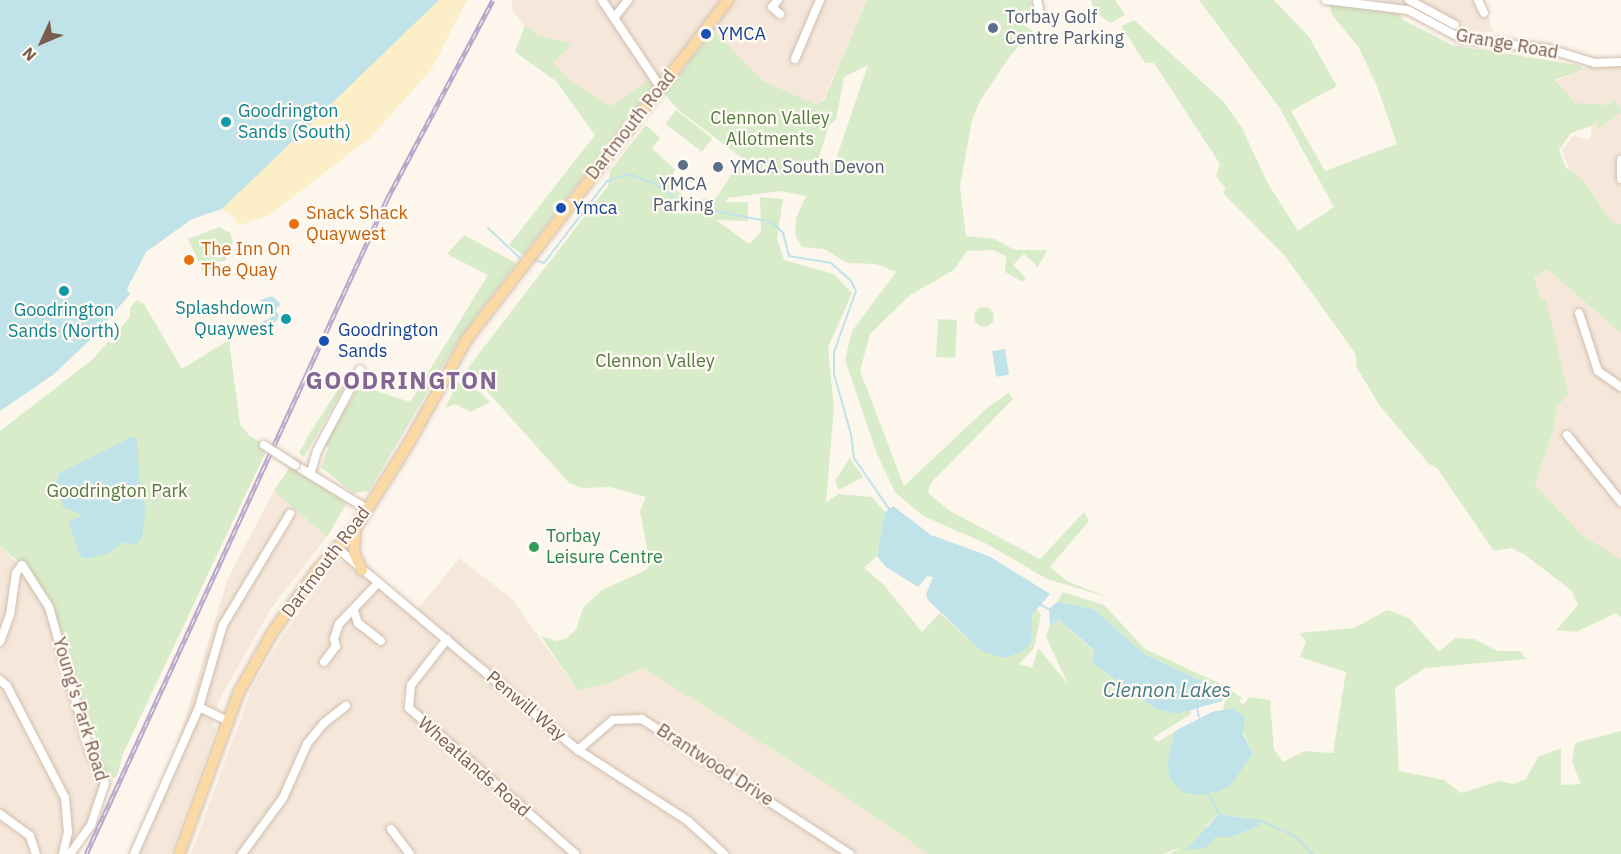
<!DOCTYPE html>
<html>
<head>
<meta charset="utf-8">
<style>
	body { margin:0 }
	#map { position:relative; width:1621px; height:854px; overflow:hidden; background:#fdf6ec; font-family:"IBM Plex Sans",sans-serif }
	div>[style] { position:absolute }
	.residential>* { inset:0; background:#f5e8da }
	.green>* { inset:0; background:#d8ecc9; transform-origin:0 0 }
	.round { border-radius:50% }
	.sand>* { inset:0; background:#fcefc7 }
	.water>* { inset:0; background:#bfe3e8; transform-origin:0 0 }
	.stream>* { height:2px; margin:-1px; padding:0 1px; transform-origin:1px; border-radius:1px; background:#bfe3e8 }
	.roads { filter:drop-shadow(0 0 2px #d1beb0) drop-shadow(0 0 2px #d1beb0) }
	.minor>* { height:8px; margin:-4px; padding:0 4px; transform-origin:4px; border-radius:4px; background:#fff }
	.major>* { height:10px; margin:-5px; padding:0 5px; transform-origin:5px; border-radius:5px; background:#fbd9a5 }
	.rail>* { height:4.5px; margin-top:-2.25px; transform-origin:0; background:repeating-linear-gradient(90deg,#fffaf3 0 7px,#b9a8c9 0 14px); box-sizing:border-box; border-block:2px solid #b9a8c9 }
	.bridges { filter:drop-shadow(0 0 2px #d1beb0) drop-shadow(0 0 2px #d1beb0) }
	.minor-bridge>* { height:8px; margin:-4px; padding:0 4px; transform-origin:4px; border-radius:4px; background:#fff }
	.dots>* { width:16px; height:16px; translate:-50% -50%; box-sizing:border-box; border:3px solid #fffaf3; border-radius:50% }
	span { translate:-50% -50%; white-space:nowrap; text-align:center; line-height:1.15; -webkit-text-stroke:4.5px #fffaf3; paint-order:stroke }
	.service-label { font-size:18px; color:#4e5e75 }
	.left { translate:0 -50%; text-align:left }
	.transit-label { font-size:18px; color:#164399 }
	.street-label { font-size:18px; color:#7a5c4d }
	.culture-label { font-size:18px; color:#0d838f }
	.right { translate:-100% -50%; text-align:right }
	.park-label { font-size:18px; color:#537a41 }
	.food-label { font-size:18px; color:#c56008 }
	.leisure-label { font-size:18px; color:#27864d }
	.water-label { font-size:20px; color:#437c86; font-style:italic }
	.district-label { font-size:24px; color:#846695; font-weight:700; letter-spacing:1.5px }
	.north { position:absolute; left:12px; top:12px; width:60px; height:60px; -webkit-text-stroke:4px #fffaf3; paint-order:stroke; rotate:226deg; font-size:16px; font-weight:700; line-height:24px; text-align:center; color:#7a5c4d }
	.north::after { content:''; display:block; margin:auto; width:21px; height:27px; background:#7a5c4d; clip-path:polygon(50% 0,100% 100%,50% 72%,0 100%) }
</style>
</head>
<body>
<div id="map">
	<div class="residential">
		<div style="clip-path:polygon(513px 0,722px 0,617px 133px,537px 65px,515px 52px,525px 26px,511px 9px)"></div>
		<div style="clip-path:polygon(735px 0,867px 0,823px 100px,817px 106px,763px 81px,713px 30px)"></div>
		<div style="clip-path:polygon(1373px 0,1483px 0,1493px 32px,1450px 31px,1409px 7px)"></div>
		<div style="clip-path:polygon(1621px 62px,1621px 559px,1582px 535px,1535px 485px,1554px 428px,1557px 407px,1541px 298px,1534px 277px,1582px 207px,1562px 150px,1573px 136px,1590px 140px,1593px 120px,1574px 106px,1556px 81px,1595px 63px)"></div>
		<div style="clip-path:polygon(274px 491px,327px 537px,272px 607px,220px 699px,212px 723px,216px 729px,170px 854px,129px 854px,175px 752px,228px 578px)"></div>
		<div style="clip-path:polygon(0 546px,36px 582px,105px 783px,91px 825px,70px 854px,36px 854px,30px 836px,0 814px)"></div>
		<div style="clip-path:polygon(459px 558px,511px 598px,577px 690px,608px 684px,643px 668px,835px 789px,928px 854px,575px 854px,413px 715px,408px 692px,446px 639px,415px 613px)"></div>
		<div style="clip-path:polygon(347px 561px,437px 635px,433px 649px,407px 684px,403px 702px,406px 710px,571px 854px,191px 854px,253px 686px,282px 637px,335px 563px)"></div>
		<div style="clip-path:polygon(0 820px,24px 833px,32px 854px,0 854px)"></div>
	</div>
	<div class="green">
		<div style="clip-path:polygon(evenodd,867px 0,1030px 0,1032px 10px,1018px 21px,1033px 31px,1010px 56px,980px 101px,972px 120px,960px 186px,966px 236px,994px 239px,1015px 250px,1047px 250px,1038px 267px,1024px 254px,1013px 265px,1026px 278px,1023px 282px,1005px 272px,1006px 256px,993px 250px,967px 251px,954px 270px,910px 295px,870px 334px,860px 371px,904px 486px,987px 408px,1009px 393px,1013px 399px,931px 483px,928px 493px,950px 511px,1040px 559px,1084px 512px,1089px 521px,1050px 567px,1067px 581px,1107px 597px,1047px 579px,987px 544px,923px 516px,895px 492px,877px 454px,845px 360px,852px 331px,896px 272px,876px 264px,848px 263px,824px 249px,802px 247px,795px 235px,796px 218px,806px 196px,781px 191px,728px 198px,725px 202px,748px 202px,748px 221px,716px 220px,749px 244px,761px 232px,760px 197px,783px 199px,777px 238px,784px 260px,834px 274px,852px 293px,828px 347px,834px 408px,826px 502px,839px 494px,872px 497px,885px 512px,877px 556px,864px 568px,884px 585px,922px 632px,940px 613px,981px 651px,1030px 632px,1032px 615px,1037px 610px,1041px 615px,1034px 648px,1019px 664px,1032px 668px,1038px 648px,1068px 684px,1046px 637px,1050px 625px,1059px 620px,1094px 651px,1092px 663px,1108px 675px,1178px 714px,1190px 710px,1191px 714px,1153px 738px,1158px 742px,1175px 731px,1167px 764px,1208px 793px,1234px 777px,1253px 753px,1232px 708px,1223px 710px,1227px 693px,1144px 654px,1094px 609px,1057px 602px,1063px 592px,1104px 605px,1145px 649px,1225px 686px,1242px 698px,1239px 701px,1243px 705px,1249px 697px,1270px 700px,1274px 749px,1283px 762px,1305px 751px,1333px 753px,1346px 672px,1300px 657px,1306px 642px,1299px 633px,1354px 628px,1387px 610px,1409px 618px,1439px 652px,1455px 638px,1474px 639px,1498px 651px,1520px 651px,1526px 659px,1425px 668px,1395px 688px,1399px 771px,1444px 780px,1461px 793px,1500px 781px,1513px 784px,1526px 779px,1538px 757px,1561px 748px,1561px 785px,1581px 784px,1572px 762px,1575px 743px,1621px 731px,1621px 854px,1170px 854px,1181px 847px,1163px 854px,928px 854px,835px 789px,643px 668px,608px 684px,577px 690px,541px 636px,556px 641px,565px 639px,576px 630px,583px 608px,602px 590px,646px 570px,650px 564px,640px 511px,646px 497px,610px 487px,582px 488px,569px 483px,487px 391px,472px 382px,477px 374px,467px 369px,608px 186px,610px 171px,646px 125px,660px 138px,652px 148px,675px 170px,669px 182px,689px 201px,717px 197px,742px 158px,677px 109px,665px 94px,713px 30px,763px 81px,817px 105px,824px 100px,867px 0,868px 65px,836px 159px,813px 176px,829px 125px,836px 120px,844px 77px,868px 65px,867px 0,1219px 814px,1252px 819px,1259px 826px,1231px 837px,1216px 837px,1201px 846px,1207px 825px,1219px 814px)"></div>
		<div style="clip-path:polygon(1091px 0,1115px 0,1125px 15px,1111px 23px,1095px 12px)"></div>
		<div style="clip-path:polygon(1199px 0,1274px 0,1309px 37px,1337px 86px,1291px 111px,1325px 171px,1397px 144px,1377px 86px,1358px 46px,1332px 15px,1329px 4px,1376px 7px,1400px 14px,1403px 20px,1452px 45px,1578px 65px,1583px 69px,1555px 80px,1575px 103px,1608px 105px,1614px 100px,1620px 106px,1621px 113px,1598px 129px,1597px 119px,1591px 126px,1571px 133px,1559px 150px,1566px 168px,1581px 178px,1613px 223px,1621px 224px,1621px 333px,1547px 269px,1534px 277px,1541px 298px,1546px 299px,1568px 394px,1557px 407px,1554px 428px,1535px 485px,1582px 535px,1621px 559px,1621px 617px,1616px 613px,1576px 632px,1556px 630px,1578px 605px,1572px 591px,1524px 554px,1511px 548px,1494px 551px,1437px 468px,1429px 464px,1380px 406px,1357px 368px,1355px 353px,1285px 256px,1223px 193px,1226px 189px,1216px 176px,1220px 164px,1154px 63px,1145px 63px,1121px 26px,1134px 20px,1223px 101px,1242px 128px,1267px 182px,1298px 231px,1334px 207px,1279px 107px)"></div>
		<div style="clip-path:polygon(525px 26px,538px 35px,572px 44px,553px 63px,570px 81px,611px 106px,648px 81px,653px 86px,523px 255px,509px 245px,595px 135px,556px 81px,515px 52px)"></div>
		<div style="left:676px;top:110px;width:46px;height:17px;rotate:38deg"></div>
		<div style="clip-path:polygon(219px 227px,230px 233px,233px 241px,225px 261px,216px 262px,214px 270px,203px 272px,188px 239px)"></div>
		<div style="clip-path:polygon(464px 235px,516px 263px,455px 345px,369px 491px,353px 493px,321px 467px,329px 446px,322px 448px,356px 391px,370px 389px,410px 402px,488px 275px,447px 254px)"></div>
		<div style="clip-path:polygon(137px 300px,144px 304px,182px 369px,229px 340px,240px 424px,249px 435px,268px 447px,123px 754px,117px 776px,105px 783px,90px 752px,49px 607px,22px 565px,0 546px,0 431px,92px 360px,130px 317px,130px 308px)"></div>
		<div class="round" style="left:974px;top:307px;width:20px;height:20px"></div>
		<div style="left:938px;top:319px;width:19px;height:38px;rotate:3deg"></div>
		<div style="clip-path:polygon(348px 374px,351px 375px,304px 457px,299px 453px,311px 431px)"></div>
		<div style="clip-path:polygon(458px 382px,480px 392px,490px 402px,471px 412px,455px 404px,445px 408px)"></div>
		<div style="clip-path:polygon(850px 458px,863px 477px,839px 490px,835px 481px)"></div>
		<div style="clip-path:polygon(291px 465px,347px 503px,327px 537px,274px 491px)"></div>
	</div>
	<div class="sand">
		<div style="clip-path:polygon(227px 0,467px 0,431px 70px,370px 138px,269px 215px,237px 226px,236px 219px,222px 209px,192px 219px,146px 252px,127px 289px,130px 294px,94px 336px,54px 374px,0 411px)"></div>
	</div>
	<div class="water">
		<div style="clip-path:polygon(0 0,439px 0,222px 209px,192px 219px,146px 252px,127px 289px,130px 294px,94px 336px,54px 374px,0 411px)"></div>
		<div style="clip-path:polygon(272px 296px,281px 304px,275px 310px,280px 316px,270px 330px,263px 321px,271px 318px,268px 308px,264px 309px,260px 300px)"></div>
		<div style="left:1005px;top:349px;width:26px;height:13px;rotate:81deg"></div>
		<div style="clip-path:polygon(133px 436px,137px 439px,140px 487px,146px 507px,142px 537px,136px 544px,121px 543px,109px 553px,87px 559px,80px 556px,69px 522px,82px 515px,63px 507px,56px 482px,59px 473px)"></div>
		<div style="clip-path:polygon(893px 506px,931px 535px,989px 556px,1050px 594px,1032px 615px,1031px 643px,1022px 652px,1004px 658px,981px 651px,928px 600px,926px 594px,933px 577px,927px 576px,918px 587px,886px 567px,877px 556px,885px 512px)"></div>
		<div style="clip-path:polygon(1057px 602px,1094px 609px,1144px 654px,1227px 693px,1222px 701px,1178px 714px,1156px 709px,1092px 663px,1094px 650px,1059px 620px,1050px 625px,1049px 609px)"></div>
		<div style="clip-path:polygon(1232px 708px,1245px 717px,1243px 734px,1253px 753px,1231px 785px,1220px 791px,1198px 795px,1182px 792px,1170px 779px,1167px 764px,1175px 731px,1212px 712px)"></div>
		<div style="clip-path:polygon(1219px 814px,1259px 820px,1259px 826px,1231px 837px,1216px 837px,1206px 848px,1186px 850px)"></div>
	</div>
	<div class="stream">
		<div style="left:488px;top:228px;width:44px;rotate:43.2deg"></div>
		<div style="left:535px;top:260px;width:9px;rotate:18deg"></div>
		<div style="left:544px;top:263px;width:103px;rotate:-52.5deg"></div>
		<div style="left:607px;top:181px;width:23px;rotate:-18deg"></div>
		<div style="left:629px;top:174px;width:28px;rotate:21deg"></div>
		<div style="left:655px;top:184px;width:36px;rotate:36deg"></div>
		<div style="left:684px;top:205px;width:90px;rotate:10.9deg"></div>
		<div style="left:772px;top:222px;width:16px;rotate:45deg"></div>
		<div style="left:783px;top:233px;width:24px;rotate:75deg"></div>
		<div style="left:789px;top:256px;width:43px;rotate:9.5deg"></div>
		<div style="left:831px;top:263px;width:27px;rotate:42deg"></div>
		<div style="left:851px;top:281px;width:11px;rotate:63deg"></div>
		<div style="left:856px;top:291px;width:65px;rotate:109.8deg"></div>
		<div style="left:834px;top:352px;width:22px;rotate:90deg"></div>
		<div style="left:834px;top:374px;width:62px;rotate:74.2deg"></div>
		<div style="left:851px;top:434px;width:24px;rotate:83deg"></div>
		<div style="left:854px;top:458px;width:62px;rotate:55.5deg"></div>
		<div style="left:1041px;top:605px;width:9px;rotate:27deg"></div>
		<div style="left:1197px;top:708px;width:9px;rotate:77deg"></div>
		<div style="left:1208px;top:793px;width:24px;rotate:62deg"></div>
		<div style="left:1259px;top:820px;width:37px;rotate:24deg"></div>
		<div style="left:1293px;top:835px;width:28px;rotate:44deg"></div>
	</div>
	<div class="roads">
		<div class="minor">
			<div style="left:602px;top:0;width:106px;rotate:56.2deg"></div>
			<div style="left:778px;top:0;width:9px;rotate:131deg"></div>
			<div style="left:772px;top:7px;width:11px;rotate:41deg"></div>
			<div style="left:1037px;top:0;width:15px;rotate:79deg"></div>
			<div style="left:1326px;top:0;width:83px;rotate:7deg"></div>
			<div style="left:1408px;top:10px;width:61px;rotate:28.2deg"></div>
			<div style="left:1462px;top:39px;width:88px;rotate:6.6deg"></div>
			<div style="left:1549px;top:49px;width:48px;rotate:16.9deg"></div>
			<div style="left:1595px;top:63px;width:26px;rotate:-2deg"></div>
			<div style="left:1409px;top:0;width:52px;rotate:28.5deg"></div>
			<div style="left:1478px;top:0;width:14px;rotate:65deg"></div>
			<div style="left:614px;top:18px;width:23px;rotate:-52deg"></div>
			<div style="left:795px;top:59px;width:64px;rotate:-67deg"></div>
			<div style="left:1621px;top:160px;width:19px;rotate:90deg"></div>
			<div style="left:1579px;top:313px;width:61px;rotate:71.9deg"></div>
			<div style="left:1598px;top:371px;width:28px;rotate:35deg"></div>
			<div style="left:1567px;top:435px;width:86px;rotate:51.1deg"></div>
			<div style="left:295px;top:465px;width:84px;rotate:31.4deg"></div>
			<div style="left:311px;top:472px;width:22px;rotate:-74deg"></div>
			<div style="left:317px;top:451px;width:92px;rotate:-62deg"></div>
			<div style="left:336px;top:547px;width:316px;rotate:40deg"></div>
			<div style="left:578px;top:750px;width:131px;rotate:32.8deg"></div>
			<div style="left:688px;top:821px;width:49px;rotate:42.5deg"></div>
			<div style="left:354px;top:611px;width:13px;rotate:72deg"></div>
			<div style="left:358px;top:623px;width:29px;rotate:38deg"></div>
			<div style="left:447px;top:639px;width:58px;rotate:128deg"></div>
			<div style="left:411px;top:685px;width:23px;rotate:95deg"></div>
			<div style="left:409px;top:708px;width:221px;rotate:41.3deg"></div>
			<div style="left:0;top:642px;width:29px;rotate:-70deg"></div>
			<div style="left:10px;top:615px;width:42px;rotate:-81.9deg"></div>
			<div style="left:16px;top:573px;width:10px;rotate:-53deg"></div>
			<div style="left:22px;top:565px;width:50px;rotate:57.3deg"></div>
			<div style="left:49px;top:607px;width:151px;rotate:74.2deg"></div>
			<div style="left:90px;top:752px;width:34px;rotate:64deg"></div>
			<div style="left:105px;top:783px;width:44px;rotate:108.4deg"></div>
			<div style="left:91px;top:825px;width:36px;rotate:126deg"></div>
			<div style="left:324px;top:662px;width:20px;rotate:-53deg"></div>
			<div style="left:336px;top:646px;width:7px;rotate:-106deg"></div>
			<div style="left:334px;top:639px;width:16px;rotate:-72deg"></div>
			<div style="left:339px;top:624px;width:57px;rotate:-46.4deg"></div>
			<div style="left:0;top:680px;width:9px;rotate:41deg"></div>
			<div style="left:7px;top:686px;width:126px;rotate:62.6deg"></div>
			<div style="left:65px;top:798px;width:34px;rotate:85deg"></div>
			<div style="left:68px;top:832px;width:23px;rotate:103deg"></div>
			<div style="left:199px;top:707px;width:32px;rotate:26deg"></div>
			<div style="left:578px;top:750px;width:46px;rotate:-40.6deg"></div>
			<div style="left:613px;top:720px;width:29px;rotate:-2deg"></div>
			<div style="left:642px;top:719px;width:248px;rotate:33deg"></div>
			<div style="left:0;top:814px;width:37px;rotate:36deg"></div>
			<div style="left:30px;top:836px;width:19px;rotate:72deg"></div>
			<div style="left:391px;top:829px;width:31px;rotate:53deg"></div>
			<div style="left:134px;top:854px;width:161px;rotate:-66.1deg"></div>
			<div style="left:199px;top:707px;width:85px;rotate:-73.7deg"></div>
			<div style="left:223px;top:625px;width:130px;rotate:-58.9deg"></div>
			<div style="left:242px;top:854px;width:69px;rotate:-53.8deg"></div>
			<div style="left:283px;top:798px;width:59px;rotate:-66deg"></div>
			<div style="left:307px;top:744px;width:27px;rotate:-51deg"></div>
			<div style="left:324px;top:723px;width:28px;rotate:-38deg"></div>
		</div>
		<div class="major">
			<div style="left:355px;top:529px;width:24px;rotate:92deg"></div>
			<div style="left:354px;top:553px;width:19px;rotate:65deg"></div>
			<div style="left:179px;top:854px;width:173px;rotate:-69.7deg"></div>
			<div style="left:239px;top:692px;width:68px;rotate:-60.8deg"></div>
			<div style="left:272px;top:633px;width:77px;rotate:-54.5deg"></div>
			<div style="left:317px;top:570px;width:56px;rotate:-47.2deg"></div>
			<div style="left:355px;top:529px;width:102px;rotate:-57.9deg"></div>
			<div style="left:409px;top:443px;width:119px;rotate:-60.9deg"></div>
			<div style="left:467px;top:339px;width:428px;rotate:-52.4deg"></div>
		</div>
	</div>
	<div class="rail">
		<div style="left:86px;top:854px;width:721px;rotate:-65.32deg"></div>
		<div style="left:387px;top:199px;width:225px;rotate:-62deg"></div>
	</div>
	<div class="bridges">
		<div class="minor-bridge">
			<div style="left:264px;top:445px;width:37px;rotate:33deg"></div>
		</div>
	</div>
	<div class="dots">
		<div style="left:993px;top:28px;background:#5c6f8a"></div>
		<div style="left:706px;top:34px;background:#1a4fb4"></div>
		<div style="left:226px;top:122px;background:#0f9aa8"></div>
		<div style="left:683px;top:165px;background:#5c6f8a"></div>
		<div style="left:718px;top:167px;background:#5c6f8a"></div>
		<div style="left:561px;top:208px;background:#1a4fb4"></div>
		<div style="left:294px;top:224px;background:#e8710a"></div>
		<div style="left:189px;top:260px;background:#e8710a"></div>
		<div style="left:64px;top:291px;background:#0f9aa8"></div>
		<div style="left:286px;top:319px;background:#0f9aa8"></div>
		<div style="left:324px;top:341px;background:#1a4fb4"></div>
		<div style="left:534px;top:547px;background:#2e9e5b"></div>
	</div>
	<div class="service-label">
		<span class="left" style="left:1005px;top:28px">Torbay Golf<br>Centre Parking</span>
		<span class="left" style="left:730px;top:167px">YMCA South Devon</span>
		<span style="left:683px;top:195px">YMCA<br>Parking</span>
	</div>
	<div class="transit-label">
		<span class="left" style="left:718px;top:34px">YMCA</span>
		<span class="left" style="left:573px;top:208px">Ymca</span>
		<span class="left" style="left:338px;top:341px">Goodrington<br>Sands</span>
	</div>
	<div class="street-label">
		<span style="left:1507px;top:44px;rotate:10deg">Grange Road</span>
		<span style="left:631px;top:125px;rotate:-52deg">Dartmouth Road</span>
		<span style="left:326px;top:562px;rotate:-53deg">Dartmouth Road</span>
		<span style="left:526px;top:706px;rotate:40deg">Penwill Way</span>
		<span style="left:80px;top:709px;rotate:73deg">Young's Park Road</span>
		<span style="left:715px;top:765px;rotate:33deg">Brantwood Drive</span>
		<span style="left:474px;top:767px;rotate:41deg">Wheatlands Road</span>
	</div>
	<div class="culture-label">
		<span class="left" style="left:238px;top:122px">Goodrington<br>Sands (South)</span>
		<span class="right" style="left:274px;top:319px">Splashdown<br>Quaywest</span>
		<span style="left:64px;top:321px">Goodrington<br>Sands (North)</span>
	</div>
	<div class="park-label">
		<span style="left:770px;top:129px">Clennon Valley<br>Allotments</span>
		<span style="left:655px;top:361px">Clennon Valley</span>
		<span style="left:117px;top:491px">Goodrington Park</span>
	</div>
	<div class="food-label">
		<span class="left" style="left:306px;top:224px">Snack Shack<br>Quaywest</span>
		<span class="left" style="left:201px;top:260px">The Inn On<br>The Quay</span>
	</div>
	<div class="leisure-label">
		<span class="left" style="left:546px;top:547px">Torbay<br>Leisure Centre</span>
	</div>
	<div class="water-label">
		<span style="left:1167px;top:689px">Clennon Lakes</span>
	</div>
	<div class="district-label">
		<span style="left:402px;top:381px">GOODRINGTON</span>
	</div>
	<div class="north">N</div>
</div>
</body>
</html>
